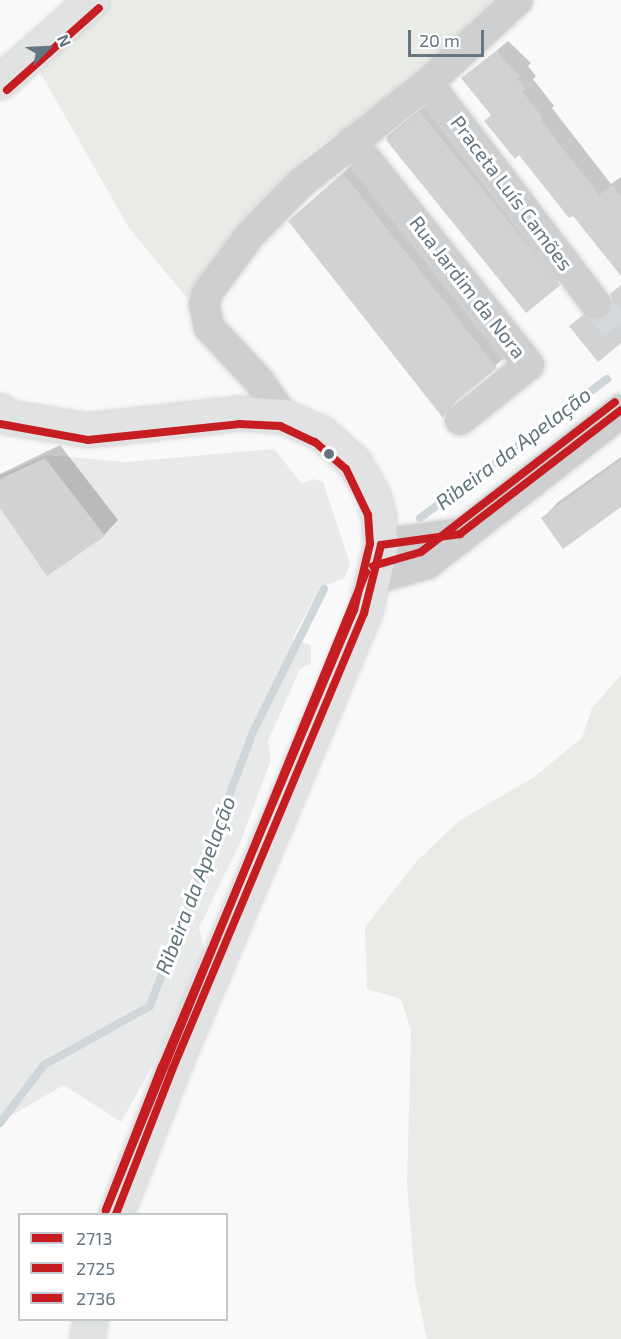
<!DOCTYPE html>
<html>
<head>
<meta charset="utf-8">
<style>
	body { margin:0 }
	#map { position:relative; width:621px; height:1339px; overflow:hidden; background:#f9f9f9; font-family:"Exo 2",sans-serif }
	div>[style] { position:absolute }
	.built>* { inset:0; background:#e8e9e9 }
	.green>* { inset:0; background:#e8ebe6 }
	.shadow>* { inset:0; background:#0003; transform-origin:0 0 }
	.stream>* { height:8px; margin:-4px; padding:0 4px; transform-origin:4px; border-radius:4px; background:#ced6d9 }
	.building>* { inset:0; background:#d0d2d3; transform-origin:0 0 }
	.minor-tunnel>* { height:30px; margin-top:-15px; transform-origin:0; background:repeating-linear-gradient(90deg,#d4d8dc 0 30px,transparent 0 45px) }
	.roads { filter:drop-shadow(0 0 2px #d5d6d7) drop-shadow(0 0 2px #d5d6d7) }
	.minor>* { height:30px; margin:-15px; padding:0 15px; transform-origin:15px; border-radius:15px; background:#cecfd0 }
	.tertiary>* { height:33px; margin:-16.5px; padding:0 16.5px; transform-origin:16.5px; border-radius:16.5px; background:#cecfd0 }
	.secondary>* { height:33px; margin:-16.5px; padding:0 16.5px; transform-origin:16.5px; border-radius:16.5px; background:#e1e2e2 }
	.bus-1>* { height:8px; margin:-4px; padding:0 4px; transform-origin:4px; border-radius:4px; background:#c61d23 }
	.bus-2>* { height:8px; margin:-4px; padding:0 4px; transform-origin:4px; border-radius:4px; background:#c61d23 }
	.bus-3>* { height:8px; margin:-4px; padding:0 4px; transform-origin:4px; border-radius:4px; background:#c61d23 }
	.dots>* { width:16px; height:16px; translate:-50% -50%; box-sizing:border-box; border:3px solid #fff; border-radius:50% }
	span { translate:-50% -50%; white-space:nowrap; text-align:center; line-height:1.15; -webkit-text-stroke:6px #fff; paint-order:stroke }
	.street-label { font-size:20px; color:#657683 }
	.water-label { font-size:21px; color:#60757c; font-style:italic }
	.legend { position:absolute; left:18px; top:1213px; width:210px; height:108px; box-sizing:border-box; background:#fff; border:2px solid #c1c8cd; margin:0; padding:8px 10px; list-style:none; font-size:18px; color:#657683 }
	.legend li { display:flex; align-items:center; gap:12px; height:30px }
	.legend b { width:30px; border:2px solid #c1c8cd }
	.north { position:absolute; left:18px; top:18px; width:60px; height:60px; -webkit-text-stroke:4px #fff; paint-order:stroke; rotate:66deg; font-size:16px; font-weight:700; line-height:24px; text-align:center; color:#657683 }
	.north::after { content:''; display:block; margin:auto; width:21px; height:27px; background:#657683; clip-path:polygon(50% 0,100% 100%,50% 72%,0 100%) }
	.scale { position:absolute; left:408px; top:30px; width:76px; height:27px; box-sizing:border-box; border:3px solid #657683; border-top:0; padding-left:8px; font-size:18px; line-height:21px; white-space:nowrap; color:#657683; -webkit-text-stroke:4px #fff; paint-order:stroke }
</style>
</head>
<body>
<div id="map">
	<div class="built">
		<div style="clip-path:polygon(274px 449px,302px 484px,313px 479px,323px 482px,350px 564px,344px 578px,320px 588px,292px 639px,311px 645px,311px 664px,300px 669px,268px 741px,271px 760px,240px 843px,199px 928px,205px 953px,156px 1060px,121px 1122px,64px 1085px,0 1122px,0 476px,46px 455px,126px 462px)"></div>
	</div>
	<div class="green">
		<div style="clip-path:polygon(112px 0,501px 0,418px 74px,307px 155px,187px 298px,129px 228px,41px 74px,39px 63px)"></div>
		<div style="clip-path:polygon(621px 675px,621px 1339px,427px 1339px,415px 1283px,407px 1184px,411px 1030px,401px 999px,367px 989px,365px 927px,417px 861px,459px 821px,534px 777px,582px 738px,592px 708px)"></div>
	</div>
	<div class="shadow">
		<div style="clip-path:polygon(508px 41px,531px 63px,528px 66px,536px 76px,533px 79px,554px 106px,552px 108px,611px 184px,621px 177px,621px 273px,463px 79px)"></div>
		<div style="left:438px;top:95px;width:221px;height:67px;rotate:51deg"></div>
		<div style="clip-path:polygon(358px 159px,510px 353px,461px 395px,444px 416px,290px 221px)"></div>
		<div style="clip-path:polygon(621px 285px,621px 341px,571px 326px,596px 304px,610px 310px,615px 302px,612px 294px)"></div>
		<div style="clip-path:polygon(60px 445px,118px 520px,104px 535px,0 505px,0 474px)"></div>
		<div style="clip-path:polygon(621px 457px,621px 505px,543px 518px,558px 502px)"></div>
	</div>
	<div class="stream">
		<div style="left:420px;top:518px;width:233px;rotate:-36.6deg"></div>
		<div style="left:0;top:1123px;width:73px;rotate:-52.8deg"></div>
		<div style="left:44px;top:1065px;width:121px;rotate:-29.1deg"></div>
		<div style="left:150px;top:1006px;width:290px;rotate:-69.4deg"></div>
		<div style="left:252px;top:734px;width:162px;rotate:-63.6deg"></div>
	</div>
	<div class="building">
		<div style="clip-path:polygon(496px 51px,520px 76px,517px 78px,525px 88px,522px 91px,543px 118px,541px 120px,599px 195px,612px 185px,621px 196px,621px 276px,573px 216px,569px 218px,519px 155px,515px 159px,484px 121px,491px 115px,461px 78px)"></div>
		<div style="left:420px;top:112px;width:223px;height:44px;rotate:51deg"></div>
		<div style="clip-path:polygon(343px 173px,497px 368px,449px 407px,443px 418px,288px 221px)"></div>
		<div style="clip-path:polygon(621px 285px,621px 343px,598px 362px,569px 326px,583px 315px,598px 321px,607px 317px,613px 302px,610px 294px)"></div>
		<div style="clip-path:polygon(45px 458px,105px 536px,47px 576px,0 508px,0 479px)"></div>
		<div style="clip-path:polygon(621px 459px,621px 507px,563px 549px,541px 518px)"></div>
	</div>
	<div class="minor-tunnel">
		<div style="left:596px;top:304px;width:39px;rotate:50deg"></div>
	</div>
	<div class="roads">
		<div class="minor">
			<div style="left:428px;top:83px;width:278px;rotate:52.8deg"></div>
			<div style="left:352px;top:141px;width:285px;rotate:51.7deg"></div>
			<div style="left:529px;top:365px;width:88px;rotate:141.4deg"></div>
			<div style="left:283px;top:416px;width:42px;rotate:-124.4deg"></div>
			<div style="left:259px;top:381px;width:74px;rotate:-132.8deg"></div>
			<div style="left:209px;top:327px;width:24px;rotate:-102deg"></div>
			<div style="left:204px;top:304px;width:13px;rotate:-72deg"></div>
			<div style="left:208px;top:292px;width:71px;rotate:-53.6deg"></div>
			<div style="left:250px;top:235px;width:73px;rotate:-45.6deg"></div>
			<div style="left:301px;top:183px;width:162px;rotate:-38.2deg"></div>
			<div style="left:428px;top:83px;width:122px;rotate:-42.7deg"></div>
		</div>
		<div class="tertiary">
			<div style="left:381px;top:545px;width:80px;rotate:-7.9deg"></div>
			<div style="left:376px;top:576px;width:52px;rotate:-15.6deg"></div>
			<div style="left:426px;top:562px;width:247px;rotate:-37.9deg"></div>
		</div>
		<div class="secondary">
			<div style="left:0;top:82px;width:123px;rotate:-41.7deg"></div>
			<div style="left:0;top:411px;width:10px;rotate:37deg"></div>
			<div style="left:8px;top:417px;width:81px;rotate:9.2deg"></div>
			<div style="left:88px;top:430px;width:152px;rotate:-6.4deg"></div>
			<div style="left:239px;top:413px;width:44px;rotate:3.9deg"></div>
			<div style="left:283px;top:416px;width:42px;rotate:24.1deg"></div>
			<div style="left:321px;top:433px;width:44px;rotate:41.3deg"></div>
			<div style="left:354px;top:462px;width:38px;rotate:60deg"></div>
			<div style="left:373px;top:495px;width:19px;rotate:74deg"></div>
			<div style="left:378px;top:513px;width:32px;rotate:85deg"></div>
			<div style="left:381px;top:545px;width:70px;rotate:104deg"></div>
			<div style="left:364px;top:613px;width:496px;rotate:112.8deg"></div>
			<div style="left:172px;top:1070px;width:155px;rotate:111.3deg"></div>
			<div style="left:87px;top:1339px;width:19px;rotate:-81deg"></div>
		</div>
	</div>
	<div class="bus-1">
		<div style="left:381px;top:545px;width:80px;rotate:-7.9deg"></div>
		<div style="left:460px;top:534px;width:203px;rotate:-37.6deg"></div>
		<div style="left:116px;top:1214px;width:155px;rotate:-68.7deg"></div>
		<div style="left:172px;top:1070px;width:496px;rotate:-67.2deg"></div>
		<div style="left:364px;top:613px;width:70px;rotate:-76deg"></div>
	</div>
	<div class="bus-2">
		<div style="left:7px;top:90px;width:123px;rotate:-41.7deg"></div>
		<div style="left:0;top:424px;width:89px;rotate:10.3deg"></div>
		<div style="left:88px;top:440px;width:152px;rotate:-6deg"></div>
		<div style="left:239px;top:424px;width:41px;rotate:2.8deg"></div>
		<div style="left:280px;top:426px;width:38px;rotate:25deg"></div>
		<div style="left:315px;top:442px;width:41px;rotate:41.1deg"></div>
		<div style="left:346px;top:469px;width:51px;rotate:64.4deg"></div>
		<div style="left:368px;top:515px;width:29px;rotate:86deg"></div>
		<div style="left:370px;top:544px;width:68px;rotate:103.6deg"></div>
		<div style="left:354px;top:610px;width:495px;rotate:112.8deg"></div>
		<div style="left:162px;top:1066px;width:155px;rotate:111.3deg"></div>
	</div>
	<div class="bus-3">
		<div style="left:373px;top:566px;width:50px;rotate:-16.3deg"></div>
		<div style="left:421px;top:552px;width:245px;rotate:-37.7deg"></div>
		<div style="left:106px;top:1210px;width:689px;rotate:-67.83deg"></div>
	</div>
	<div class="dots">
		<div style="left:329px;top:454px;background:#657683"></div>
	</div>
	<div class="street-label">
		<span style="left:512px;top:193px;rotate:53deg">Praceta Luís Camões</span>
		<span style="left:468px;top:287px;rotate:52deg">Rua Jardim da Nora</span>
	</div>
	<div class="water-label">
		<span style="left:513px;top:448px;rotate:-37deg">Ribeira da Apelação</span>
		<span style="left:195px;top:885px;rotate:-69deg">Ribeira da Apelação</span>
	</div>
	<ul class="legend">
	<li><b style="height:8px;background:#c61d23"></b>2713</li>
	<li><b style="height:8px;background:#c61d23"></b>2725</li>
	<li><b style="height:8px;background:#c61d23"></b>2736</li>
	</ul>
	<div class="north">N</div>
	<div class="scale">20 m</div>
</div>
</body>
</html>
